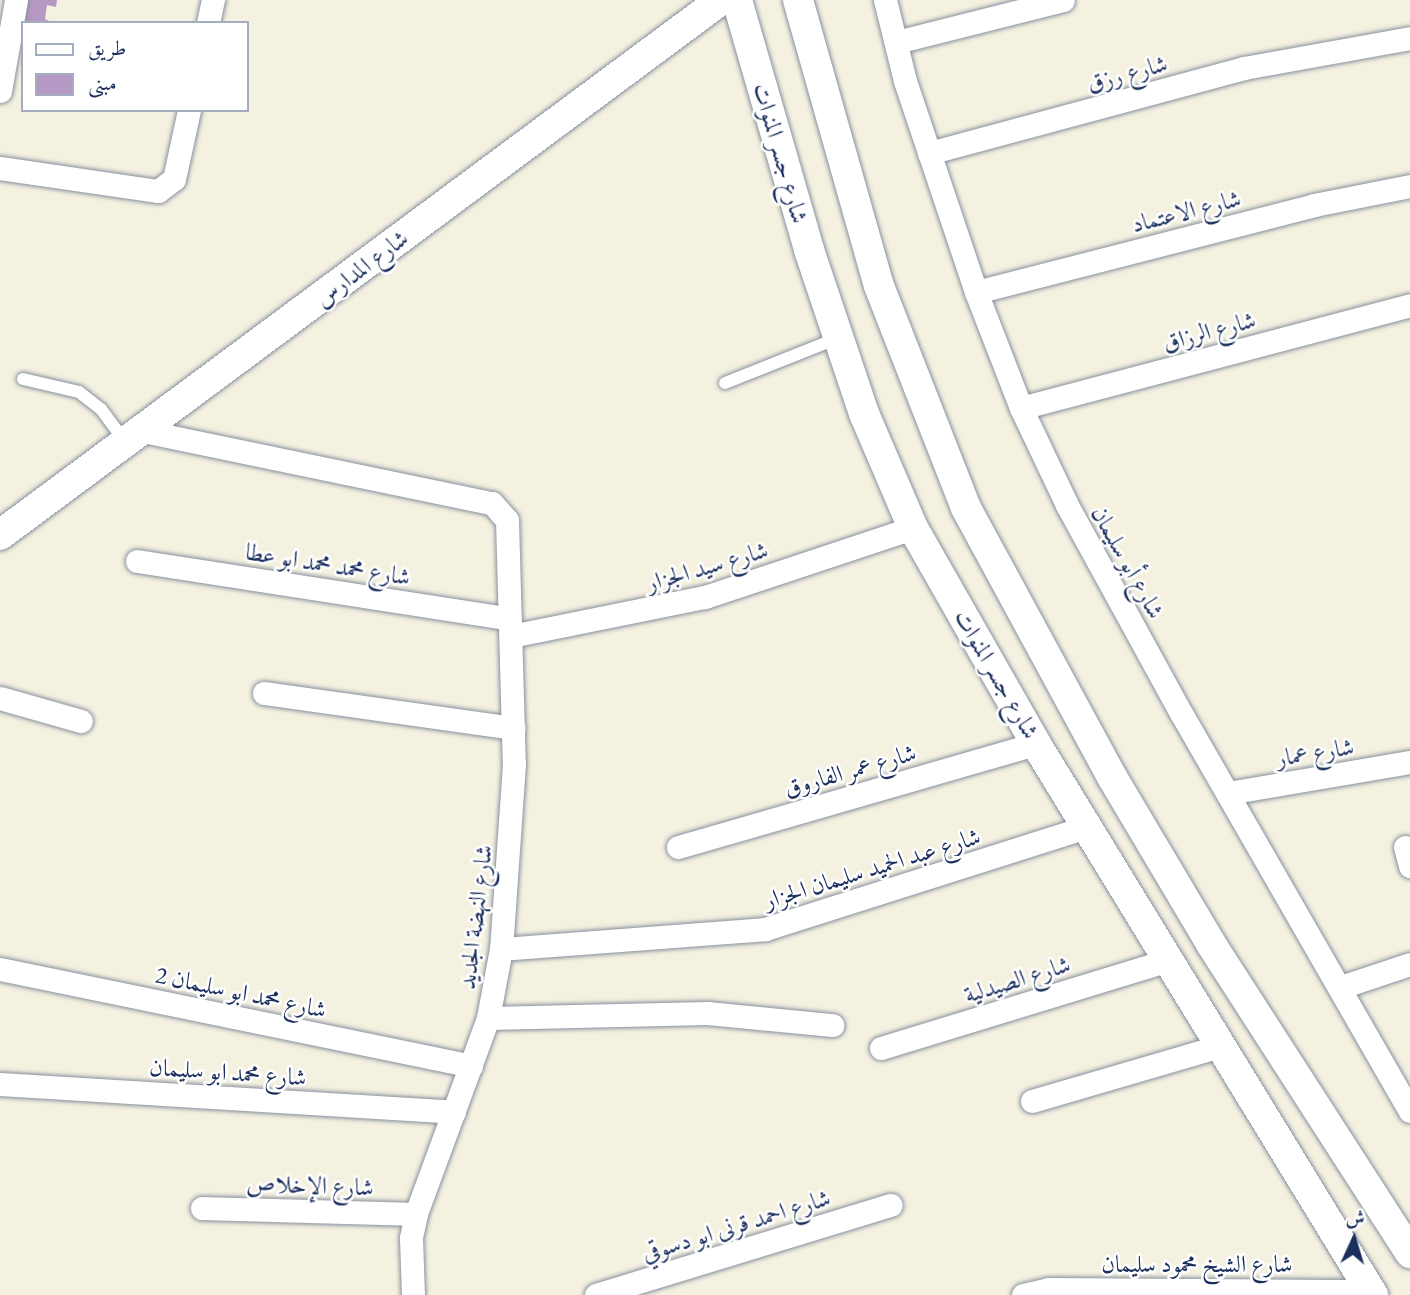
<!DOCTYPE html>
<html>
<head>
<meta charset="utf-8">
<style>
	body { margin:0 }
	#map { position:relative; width:1410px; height:1295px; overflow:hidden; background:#f4f1e0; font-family:"EB Garamond",Amiri,serif }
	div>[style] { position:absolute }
	.building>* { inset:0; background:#b698c5 }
	.roads { filter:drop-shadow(0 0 2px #88909f) drop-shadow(0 0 2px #88909f) }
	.service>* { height:12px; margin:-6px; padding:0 6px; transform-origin:6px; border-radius:6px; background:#fff }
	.minor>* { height:23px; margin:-11.5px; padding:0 11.5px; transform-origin:11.5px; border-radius:11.5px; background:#fff }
	.tertiary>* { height:30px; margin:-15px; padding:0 15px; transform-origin:15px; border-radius:15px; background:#fff }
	span { translate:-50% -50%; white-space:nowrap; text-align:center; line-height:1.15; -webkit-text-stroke:5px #fff; paint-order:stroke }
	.street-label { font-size:24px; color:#1b2f5e }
	.legend { position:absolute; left:21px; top:21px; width:228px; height:91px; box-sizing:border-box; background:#fff; border:2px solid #a4acbf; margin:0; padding:9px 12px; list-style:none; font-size:21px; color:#1b2f5e }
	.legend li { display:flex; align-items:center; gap:14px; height:35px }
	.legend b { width:35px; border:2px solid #a4acbf }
	.north { position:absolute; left:1319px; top:1204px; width:70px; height:70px; -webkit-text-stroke:5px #fff; paint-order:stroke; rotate:4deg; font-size:19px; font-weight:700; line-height:28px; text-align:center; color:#1b2f5e }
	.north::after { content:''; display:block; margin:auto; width:24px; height:32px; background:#1b2f5e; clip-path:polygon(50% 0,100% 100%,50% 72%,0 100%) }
</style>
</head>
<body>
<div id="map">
	<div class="building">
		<div style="clip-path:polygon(19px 0,57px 0,56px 7px,47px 5px,45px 19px,53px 23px,23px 23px,23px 29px,15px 27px)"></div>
	</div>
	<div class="roads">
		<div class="service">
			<div style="left:23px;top:379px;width:57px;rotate:13.1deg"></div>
			<div style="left:79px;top:392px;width:28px;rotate:38deg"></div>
			<div style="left:101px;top:409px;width:42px;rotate:53.7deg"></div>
			<div style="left:725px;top:383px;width:122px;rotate:-21.7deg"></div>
		</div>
		<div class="minor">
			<div style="left:885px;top:0;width:83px;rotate:76.1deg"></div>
			<div style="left:905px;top:81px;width:223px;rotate:71.4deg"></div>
			<div style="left:976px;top:292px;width:124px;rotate:68.8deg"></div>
			<div style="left:1021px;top:408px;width:107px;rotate:64.6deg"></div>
			<div style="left:1067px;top:505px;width:237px;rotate:61.3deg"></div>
			<div style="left:1181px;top:713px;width:459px;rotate:60.1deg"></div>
			<div style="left:208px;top:23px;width:24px;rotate:-78deg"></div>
			<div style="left:896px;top:42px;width:172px;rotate:-14.1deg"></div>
			<div style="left:0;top:91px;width:92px;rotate:-80deg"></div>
			<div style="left:929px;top:153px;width:326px;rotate:-15.1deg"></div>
			<div style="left:1244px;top:68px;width:169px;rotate:-10.2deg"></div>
			<div style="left:0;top:168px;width:160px;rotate:8.3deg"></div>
			<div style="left:158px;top:191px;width:20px;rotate:-37deg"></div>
			<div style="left:174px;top:179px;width:71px;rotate:-77.7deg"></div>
			<div style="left:976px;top:292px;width:349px;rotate:-14.4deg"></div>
			<div style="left:1314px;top:205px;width:98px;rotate:-11.2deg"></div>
			<div style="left:1021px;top:408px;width:402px;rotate:-14.8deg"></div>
			<div style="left:143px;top:431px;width:356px;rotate:11.7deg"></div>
			<div style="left:492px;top:503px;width:23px;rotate:49deg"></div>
			<div style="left:507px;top:520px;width:244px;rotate:88.4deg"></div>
			<div style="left:514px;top:764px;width:185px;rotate:94deg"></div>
			<div style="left:501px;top:949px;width:70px;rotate:100.7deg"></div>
			<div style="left:488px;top:1018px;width:209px;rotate:110.2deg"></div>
			<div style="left:416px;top:1214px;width:25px;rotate:102deg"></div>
			<div style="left:411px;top:1238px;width:57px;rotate:88deg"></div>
			<div style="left:137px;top:561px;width:377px;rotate:8.8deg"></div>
			<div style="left:511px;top:636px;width:198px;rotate:-11.4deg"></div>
			<div style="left:705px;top:597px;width:219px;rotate:-18.4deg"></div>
			<div style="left:264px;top:693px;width:252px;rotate:8deg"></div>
			<div style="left:0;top:698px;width:84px;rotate:15.9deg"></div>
			<div style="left:1228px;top:793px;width:185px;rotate:-9.7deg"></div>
			<div style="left:678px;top:847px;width:373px;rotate:-16.1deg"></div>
			<div style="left:1405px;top:847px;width:20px;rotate:75deg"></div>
			<div style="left:501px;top:949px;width:265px;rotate:-4.3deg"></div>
			<div style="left:765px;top:929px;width:338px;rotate:-17.6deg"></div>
			<div style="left:0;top:969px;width:481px;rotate:11.6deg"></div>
			<div style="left:1341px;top:987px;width:73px;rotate:-18.4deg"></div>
			<div style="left:488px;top:1018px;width:219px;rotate:-1.3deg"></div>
			<div style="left:707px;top:1013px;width:126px;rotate:5.5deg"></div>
			<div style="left:881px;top:1048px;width:300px;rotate:-17deg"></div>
			<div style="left:0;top:1084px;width:455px;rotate:3.5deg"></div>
			<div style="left:1032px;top:1101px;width:196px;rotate:-16.3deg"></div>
			<div style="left:202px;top:1208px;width:214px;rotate:1.6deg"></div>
			<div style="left:596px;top:1295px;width:308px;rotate:-17deg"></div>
			<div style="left:1023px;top:1295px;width:26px;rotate:-13deg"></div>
			<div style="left:1048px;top:1289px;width:323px;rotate:0.4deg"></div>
		</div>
		<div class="tertiary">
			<div style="left:737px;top:0;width:260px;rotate:73.9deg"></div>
			<div style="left:809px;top:250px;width:175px;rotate:71.4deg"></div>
			<div style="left:865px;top:416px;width:122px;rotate:66.8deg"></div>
			<div style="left:913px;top:528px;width:249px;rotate:60.3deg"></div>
			<div style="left:1036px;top:744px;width:646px;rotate:58.55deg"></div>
			<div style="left:798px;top:0;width:297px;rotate:74.2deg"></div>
			<div style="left:879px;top:286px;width:238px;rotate:68.6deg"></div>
			<div style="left:966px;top:508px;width:306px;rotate:61.5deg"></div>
			<div style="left:1112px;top:777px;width:194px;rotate:59.3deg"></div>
			<div style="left:1211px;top:944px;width:368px;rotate:57.2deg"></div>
			<div style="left:0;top:535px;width:898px;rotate:-36.58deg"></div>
		</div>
	</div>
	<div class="street-label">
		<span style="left:1127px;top:73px;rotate:-15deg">شارع رزق</span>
		<span style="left:781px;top:153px;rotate:74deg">شارع جسر المنوات</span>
		<span style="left:1186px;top:211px;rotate:-14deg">شارع الاعتماد</span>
		<span style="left:361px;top:268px;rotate:-37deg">شارع المدارس</span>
		<span style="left:1209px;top:331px;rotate:-15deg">شارع الرزاق</span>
		<span style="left:1128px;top:562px;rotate:61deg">شارع أبو سليمان</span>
		<span style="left:328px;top:564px;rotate:9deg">شارع محمد محمد ابو عطا</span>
		<span style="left:707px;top:566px;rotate:-16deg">شارع سيد الجزار</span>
		<span style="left:997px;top:674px;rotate:60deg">شارع جسر المنوات</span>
		<span style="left:1315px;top:752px;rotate:-9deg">شارع عمار</span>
		<span style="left:850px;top:770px;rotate:-16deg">شارع عمر الفاروق</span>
		<span style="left:872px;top:868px;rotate:-17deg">شارع عبد الحميد سليمان الجزار</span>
		<span style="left:475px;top:917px;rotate:-83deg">شارع النهضة الجديد</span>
		<span style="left:1017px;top:979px;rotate:-17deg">شارع الصيدلية</span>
		<span style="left:241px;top:992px;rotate:12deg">شارع محمد ابو سليمان 2</span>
		<span style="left:228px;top:1072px;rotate:4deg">شارع محمد ابو سليمان</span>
		<span style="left:310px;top:1185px;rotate:2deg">شارع الإخلاص</span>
		<span style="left:736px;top:1225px;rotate:-17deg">شارع احمد قرنى ابو دسوقي</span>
		<span style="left:1197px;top:1264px">شارع الشيخ محمود سليمان</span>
	</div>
	<ul class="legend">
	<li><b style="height:9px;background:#fff"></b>طريق</li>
	<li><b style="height:19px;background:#b698c5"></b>مبنى</li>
	</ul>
	<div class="north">ش</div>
</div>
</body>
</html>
